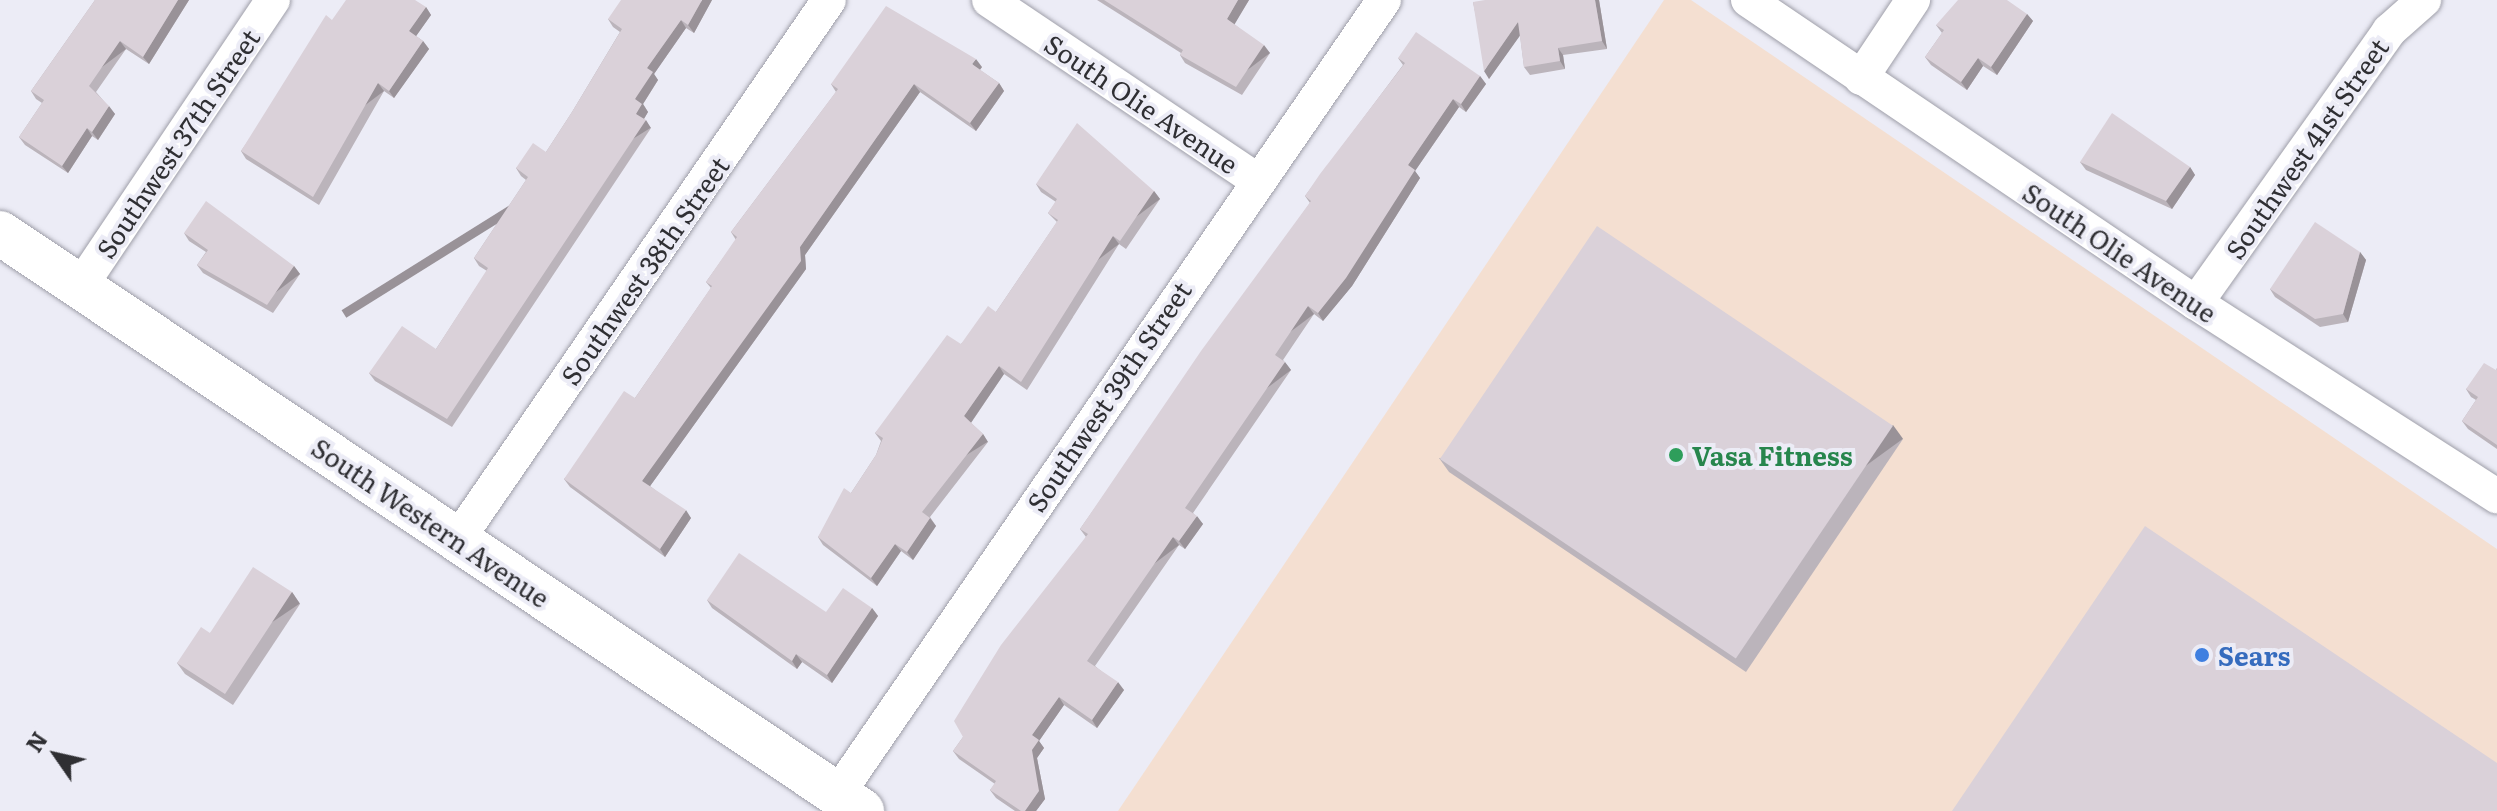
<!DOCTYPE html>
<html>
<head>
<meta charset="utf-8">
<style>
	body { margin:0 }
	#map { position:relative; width:2497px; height:811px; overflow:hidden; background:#ececf6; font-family:Literata,serif }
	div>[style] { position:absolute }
	.commercial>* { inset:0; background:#f4dfd1 }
	.roads { filter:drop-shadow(0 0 2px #9f9fa9) drop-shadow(0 0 2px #9f9fa9) }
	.street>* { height:34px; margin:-17px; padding:0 17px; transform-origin:17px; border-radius:17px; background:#fff }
	.secondary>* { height:44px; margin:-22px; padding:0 22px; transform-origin:22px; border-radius:22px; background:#fff }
	.wall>* { inset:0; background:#bbb4bb }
	.shaded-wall>* { inset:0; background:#999298; transform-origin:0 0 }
	.building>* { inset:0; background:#dad1d9; transform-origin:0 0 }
	.dots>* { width:22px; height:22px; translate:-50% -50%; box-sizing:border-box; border:4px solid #ececf6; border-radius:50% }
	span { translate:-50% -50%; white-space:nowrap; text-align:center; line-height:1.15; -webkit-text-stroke:8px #ececf6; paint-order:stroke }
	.street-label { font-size:26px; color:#2f2f33 }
	.leisure-label { font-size:26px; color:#27864d; font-weight:700 }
	.left { translate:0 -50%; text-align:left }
	.shop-label { font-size:26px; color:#366cbe; font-weight:700 }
	.north { position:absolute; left:16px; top:715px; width:80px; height:80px; -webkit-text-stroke:6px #ececf6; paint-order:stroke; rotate:304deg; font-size:22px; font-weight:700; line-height:32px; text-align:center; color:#2f2f33 }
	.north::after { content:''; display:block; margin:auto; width:28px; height:36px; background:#2f2f33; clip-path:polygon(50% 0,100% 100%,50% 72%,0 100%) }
</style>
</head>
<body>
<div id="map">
	<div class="commercial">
		<div style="clip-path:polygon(1664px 0,1691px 0,2497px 549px,2497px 811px,1118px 811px)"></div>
	</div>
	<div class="roads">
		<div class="street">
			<div style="left:989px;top:0;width:321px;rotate:33.9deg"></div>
			<div style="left:1748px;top:0;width:541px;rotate:34.07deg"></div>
			<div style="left:2196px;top:303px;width:358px;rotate:32.7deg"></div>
			<div style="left:1861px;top:78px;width:94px;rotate:-56.3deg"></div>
			<div style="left:80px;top:287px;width:346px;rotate:-56.1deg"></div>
			<div style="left:2196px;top:303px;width:334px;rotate:-54.6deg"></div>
			<div style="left:2389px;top:31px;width:47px;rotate:-41.5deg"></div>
			<div style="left:458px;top:539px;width:654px;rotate:-55.46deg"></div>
			<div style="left:837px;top:795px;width:965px;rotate:-55.47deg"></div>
		</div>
		<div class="secondary">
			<div style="left:0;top:233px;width:1038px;rotate:33.84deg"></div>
		</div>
	</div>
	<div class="wall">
		<div style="clip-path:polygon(95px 0,189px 0,149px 64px,126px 49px,96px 92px,115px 114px,98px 140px,92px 136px,68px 173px,25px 145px,19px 137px,42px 103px,36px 99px,31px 91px)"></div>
		<div style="clip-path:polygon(712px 0,694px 33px,686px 28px,654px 74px,658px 80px,643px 104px,648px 112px,644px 119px,651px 128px,452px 427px,375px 381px,369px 373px,436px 349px,487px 271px,479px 266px,474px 258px,526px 180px,521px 176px,516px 168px,546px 152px,572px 112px,620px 32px,613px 27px,608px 19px)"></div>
		<div style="clip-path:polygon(1097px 0,1249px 0,1234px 24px,1270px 53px,1242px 95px,1185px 63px,1180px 55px,1181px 53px)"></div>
		<div style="clip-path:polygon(1599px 0,1607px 49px,1563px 55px,1565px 69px,1530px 75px,1524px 67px,1520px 35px,1489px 79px,1473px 2px)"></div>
		<div style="clip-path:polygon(426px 7px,431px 15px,416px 36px,423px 41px,429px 49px,394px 98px,384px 91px,319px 205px,246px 159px,241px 151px,332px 20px)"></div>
		<div style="clip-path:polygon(2027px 14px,2033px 21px,1997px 75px,1983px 66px,1967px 90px,1931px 65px,1925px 57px,1942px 33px,1936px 25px)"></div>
		<div style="clip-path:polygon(1398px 58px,1480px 76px,1486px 84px,1466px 112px,1459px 107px,1415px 171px,1420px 178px,1352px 286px,1323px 321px,1314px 314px,1283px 360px,1291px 370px,1193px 513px,1203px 524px,1185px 549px,1179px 545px,1095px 666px,1124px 690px,1097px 728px,1064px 705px,1039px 741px,1044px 748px,1037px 758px,1045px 799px,1036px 811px,1015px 811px,996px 798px,990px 790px,995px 784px,959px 759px,953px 751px,963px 737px,1086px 537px,1080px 529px,1310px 203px,1305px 196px,1403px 65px)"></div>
		<div style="clip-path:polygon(982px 67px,980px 70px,999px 83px,1004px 91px,976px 131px,920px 92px,805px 255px,806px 269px,650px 486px,691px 518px,665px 557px,570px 487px,564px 479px,635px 398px,711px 288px,706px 282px,736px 240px,731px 232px,836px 92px,831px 84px)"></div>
		<div style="clip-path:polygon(2080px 162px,2190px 167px,2195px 175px,2172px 209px,2086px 170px)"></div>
		<div style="clip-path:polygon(1036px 184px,1154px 191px,1160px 199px,1126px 249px,1119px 244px,1027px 390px,1004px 374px,971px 423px,983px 434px,988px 442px,930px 517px,936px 526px,913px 560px,901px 551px,877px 586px,823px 545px,818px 537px,851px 493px,876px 455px,881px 441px,875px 433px,961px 344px,996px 312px,1057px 222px,1048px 213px,1056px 202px,1041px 192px)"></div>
		<div style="clip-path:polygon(184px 233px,294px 266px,300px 274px,273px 313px,203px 273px,197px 265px,206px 252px,189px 241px)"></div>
		<div style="clip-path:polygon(2360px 252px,2366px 260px,2348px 322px,2320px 327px,2275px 297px,2270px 289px)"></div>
		<div style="clip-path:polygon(2497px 368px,2497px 449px,2468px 429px,2462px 421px,2476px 400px,2471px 397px,2466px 389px,2496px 370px)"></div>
		<div style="clip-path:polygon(1903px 439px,1746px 672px,1449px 472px,1439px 458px)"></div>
		<div style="clip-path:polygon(292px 592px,300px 604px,233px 705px,185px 674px,177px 663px,210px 633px)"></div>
		<div style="clip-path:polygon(707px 600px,826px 612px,872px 608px,878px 616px,832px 683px,802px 662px,797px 669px,712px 608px)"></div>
	</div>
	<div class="shaded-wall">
		<div style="clip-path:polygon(178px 0,189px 0,149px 64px,143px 57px)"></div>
		<div style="clip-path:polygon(702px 0,712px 0,694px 33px,688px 25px)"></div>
		<div style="clip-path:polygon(1238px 0,1249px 0,1233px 27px,1227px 19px)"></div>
		<div style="clip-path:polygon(1595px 0,1599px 0,1607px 49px,1602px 41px)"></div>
		<div style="clip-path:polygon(426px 7px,431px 15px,414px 39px,409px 31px)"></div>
		<div style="clip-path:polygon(2027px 14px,2033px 21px,1997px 75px,1991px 67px)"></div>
		<div style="clip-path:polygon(681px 20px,686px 28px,654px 74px,658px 80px,643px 104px,648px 112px,642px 122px,636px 114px,635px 99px,647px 68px)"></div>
		<div style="clip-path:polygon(1518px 22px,1524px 30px,1489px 79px,1484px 71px)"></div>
		<div style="left:120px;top:41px;width:10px;height:55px;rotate:53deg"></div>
		<div style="clip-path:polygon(423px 41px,429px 49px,394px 98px,389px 91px)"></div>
		<div style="left:1264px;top:45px;width:10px;height:50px;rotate:53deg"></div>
		<div style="clip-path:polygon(1558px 48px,1563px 55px,1565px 69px,1560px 61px)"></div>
		<div style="clip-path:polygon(1978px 58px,1983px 66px,1967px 90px,1961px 82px)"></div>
		<div style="clip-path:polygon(976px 59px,982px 67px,978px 72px,972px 64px)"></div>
		<div style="clip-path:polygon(1480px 76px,1486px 84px,1466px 112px,1461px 104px)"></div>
		<div style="left:378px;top:83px;width:10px;height:131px;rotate:53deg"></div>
		<div style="clip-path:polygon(999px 83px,1004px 91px,976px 131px,970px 123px)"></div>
		<div style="clip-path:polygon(914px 84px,920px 92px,805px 255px,806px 269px,648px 489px,642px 481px,800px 247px)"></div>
		<div style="clip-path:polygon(1453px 99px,1459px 107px,1415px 171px,1420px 178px,1352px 286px,1323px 321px,1318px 313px,1408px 165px)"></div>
		<div style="clip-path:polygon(109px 106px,115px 114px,98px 140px,92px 132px)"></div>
		<div style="left:646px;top:120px;width:9px;height:359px;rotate:58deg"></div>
		<div style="clip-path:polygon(87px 128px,92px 136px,68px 173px,62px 166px)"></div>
		<div style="clip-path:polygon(2190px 167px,2195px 175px,2172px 209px,2166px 201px)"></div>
		<div style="left:1154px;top:191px;width:10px;height:60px;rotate:53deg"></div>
		<div style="left:1113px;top:236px;width:10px;height:173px;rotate:53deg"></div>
		<div style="clip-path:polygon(2360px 252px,2366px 260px,2348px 322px,2343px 314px)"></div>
		<div style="left:294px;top:266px;width:10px;height:47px;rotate:53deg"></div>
		<div style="left:1308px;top:306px;width:10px;height:59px;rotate:53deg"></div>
		<div style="left:1285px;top:362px;width:10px;height:177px;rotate:53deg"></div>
		<div style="clip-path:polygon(999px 366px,1004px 374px,970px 424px,964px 416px)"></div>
		<div style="left:1893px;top:425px;width:17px;height:281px;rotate:54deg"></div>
		<div style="left:983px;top:434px;width:9px;height:99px;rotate:58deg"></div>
		<div style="clip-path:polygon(686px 510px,691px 518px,665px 557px,660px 549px)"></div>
		<div style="clip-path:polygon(1197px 516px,1203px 524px,1185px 549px,1179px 541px)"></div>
		<div style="clip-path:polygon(930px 518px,936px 526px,913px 560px,907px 552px)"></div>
		<div style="left:1173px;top:537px;width:10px;height:151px;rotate:53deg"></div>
		<div style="clip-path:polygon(895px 544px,901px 551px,877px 586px,871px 578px)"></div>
		<div style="left:292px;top:592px;width:14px;height:122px;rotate:56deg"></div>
		<div style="clip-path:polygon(872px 608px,878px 616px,832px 683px,827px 675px)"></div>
		<div style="clip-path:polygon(796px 654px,802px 662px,797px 669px,792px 661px)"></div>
		<div style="clip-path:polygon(1118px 682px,1124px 690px,1097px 728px,1092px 720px)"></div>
		<div style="clip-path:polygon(1059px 697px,1064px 705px,1039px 741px,1044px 748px,1037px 758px,1045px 799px,1036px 811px,1025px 811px,1032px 750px,1032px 735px)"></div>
	</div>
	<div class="building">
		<div style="clip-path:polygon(95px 0,178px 0,143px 57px,120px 41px,89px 86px,109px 106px,92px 132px,87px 128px,62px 166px,19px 137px,44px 100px,31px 91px)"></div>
		<div style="clip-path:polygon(346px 0,415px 0,426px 7px,409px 31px,423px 41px,389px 91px,378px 83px,313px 197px,241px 151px,326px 15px,332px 20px)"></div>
		<div style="clip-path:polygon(621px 0,702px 0,688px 25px,681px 20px,647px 68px,653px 72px,635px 99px,642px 104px,636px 114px,646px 120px,447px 419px,369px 373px,402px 326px,436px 349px,488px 268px,474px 258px,528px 177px,516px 168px,533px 143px,546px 152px,572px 112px,622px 29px,608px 19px)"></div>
		<div style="clip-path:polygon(1104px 0,1238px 0,1227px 19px,1264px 45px,1236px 87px,1180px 55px,1183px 50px)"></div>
		<div style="clip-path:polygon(1485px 0,1595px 0,1602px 41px,1558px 48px,1560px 61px,1524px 67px,1518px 22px,1484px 71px,1473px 2px)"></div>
		<div style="clip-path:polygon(1958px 0,2007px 0,2027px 14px,1991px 67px,1978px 58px,1961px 82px,1925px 57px,1944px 30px,1936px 25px)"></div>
		<div style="clip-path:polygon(886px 6px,976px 59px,972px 64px,999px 83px,970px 123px,914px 84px,800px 247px,801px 261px,642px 481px,686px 510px,660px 549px,564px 479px,624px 391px,635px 398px,712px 286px,706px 282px,737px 237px,731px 232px,838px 89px,831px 84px)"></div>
		<div style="clip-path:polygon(1416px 32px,1480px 76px,1461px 104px,1453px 99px,1408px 165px,1415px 170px,1346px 278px,1318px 313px,1308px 306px,1275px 355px,1285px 362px,1185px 508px,1197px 516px,1179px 541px,1173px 537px,1087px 661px,1118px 682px,1092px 720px,1059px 697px,1032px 735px,1039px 740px,1032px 750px,1039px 791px,1025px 811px,1021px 811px,990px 790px,996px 781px,953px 751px,963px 737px,954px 721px,1001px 645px,1088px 534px,1080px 529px,1201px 351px,1311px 201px,1305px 196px,1320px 174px,1405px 63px,1398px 58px)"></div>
		<div style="clip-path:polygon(2112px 113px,2190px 167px,2166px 201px,2080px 162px)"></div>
		<div style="clip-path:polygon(1077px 123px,1154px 191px,1120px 241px,1113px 236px,1021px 382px,999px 366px,964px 416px,983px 434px,922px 512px,930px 518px,907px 552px,895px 544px,871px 578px,818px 537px,844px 488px,851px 493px,876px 455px,883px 438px,875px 433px,947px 335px,961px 344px,988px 306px,996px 312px,1058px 220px,1048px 213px,1057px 199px,1036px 184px)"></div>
		<div style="clip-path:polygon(206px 201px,294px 266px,267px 305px,197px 265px,208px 250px,184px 233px)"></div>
		<div style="clip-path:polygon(2315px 222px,2360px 252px,2343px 314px,2315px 319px,2270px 289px)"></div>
		<div style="left:1597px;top:226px;width:357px;height:281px;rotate:34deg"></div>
		<div style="clip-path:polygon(2484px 363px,2496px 370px,2497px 368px,2497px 445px,2462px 421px,2478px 397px,2466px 389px)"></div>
		<div style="clip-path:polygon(2145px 526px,2497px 763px,2497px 811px,1952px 811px)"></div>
		<div style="clip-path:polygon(739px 553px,826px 612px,843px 588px,872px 608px,827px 675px,796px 654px,792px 661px,707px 600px)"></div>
		<div style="clip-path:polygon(253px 567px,292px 592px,225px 694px,177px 663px,201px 627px,210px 633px)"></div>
	</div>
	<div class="dots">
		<div style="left:1676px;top:455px;background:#2e9e5b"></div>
		<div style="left:2202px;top:655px;background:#3f7fe0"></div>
	</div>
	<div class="street-label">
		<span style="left:1142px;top:103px;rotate:34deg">South Olie Avenue</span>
		<span style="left:177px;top:143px;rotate:-56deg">Southwest 37th Street</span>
		<span style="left:2306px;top:148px;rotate:-55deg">Southwest 41st Street</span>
		<span style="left:2120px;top:252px;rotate:34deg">South Olie Avenue</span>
		<span style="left:644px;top:270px;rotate:-55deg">Southwest 38th Street</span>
		<span style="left:1108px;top:396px;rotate:-56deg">Southwest 39th Street</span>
		<span style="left:431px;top:522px;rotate:34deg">South Western Avenue</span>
	</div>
	<div class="leisure-label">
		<span class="left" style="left:1692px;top:455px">Vasa Fitness</span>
	</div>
	<div class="shop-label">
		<span class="left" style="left:2218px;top:655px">Sears</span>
	</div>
	<div class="north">N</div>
</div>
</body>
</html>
